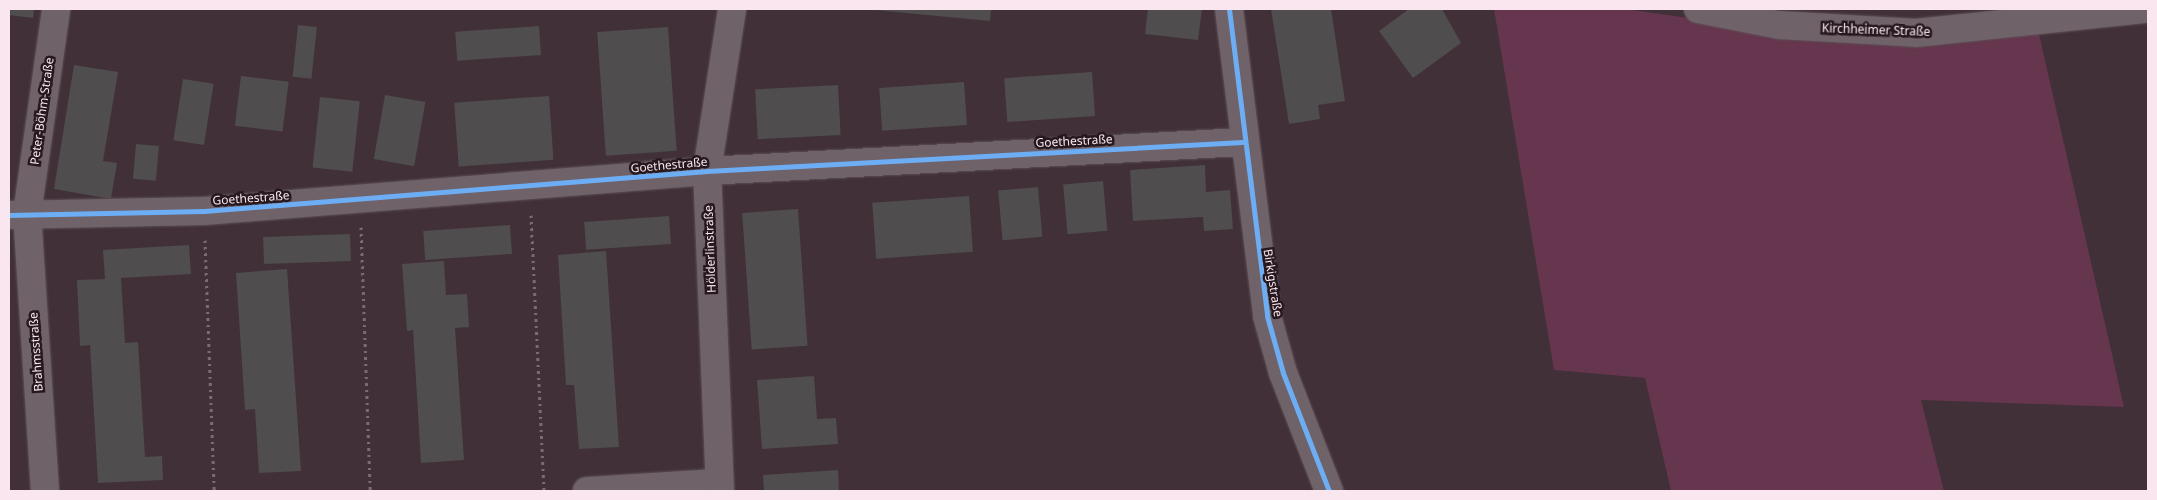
<!DOCTYPE html>
<html>
<head>
<meta charset="utf-8">
<style>
	body { margin:0 }
	#map { position:relative; width:2157px; height:500px; overflow:hidden; background:#413038; font-family:"Noto Sans",sans-serif }
	div>[style] { position:absolute }
	.green>* { inset:0; background:#66354e }
	.building>* { inset:0; background:#4f4d4d; transform-origin:0 0 }
	.path>* { height:3px; margin-top:-1.5px; transform-origin:0; background:repeating-linear-gradient(90deg,#796d73 0 2.5px,transparent 0 6.5px) }
	.roads { filter:drop-shadow(0 0 1px #5d4f55) drop-shadow(0 0 1px #5d4f55) }
	.street>* { height:28px; margin:-14px; padding:0 14px; transform-origin:14px; border-radius:14px; background:#6f6268 }
	.cycleway>* { height:5px; margin:-2.5px; padding:0 2.5px; transform-origin:2.5px; border-radius:2.5px; background:#6dadf4 }
	span { translate:-50% -50%; white-space:nowrap; text-align:center; line-height:1.15; -webkit-text-stroke:5px #25181e; paint-order:stroke }
	.street-label { font-size:12px; color:#f9e6ee }
	.frame { position:absolute; inset:0; border:10px solid #f9e6ee; pointer-events:none }
</style>
</head>
<body>
<div id="map">
	<div class="green">
		<div style="clip-path:polygon(1494px 9px,1625px 9px,1696px 19px,2039px 34px,2124px 407px,1921px 400px,1944px 491px,1671px 491px,1645px 378px,1554px 370px)"></div>
	</div>
	<div class="building">
		<div style="clip-path:polygon(9px 9px,34px 9px,33px 18px,9px 15px)"></div>
		<div style="clip-path:polygon(865px 9px,991px 9px,990px 21px)"></div>
		<div style="clip-path:polygon(1148px 9px,1202px 9px,1198px 40px,1145px 34px)"></div>
		<div style="clip-path:polygon(1271px 9px,1331px 9px,1345px 101px,1318px 105px,1320px 119px,1289px 124px)"></div>
		<div style="clip-path:polygon(1409px 9px,1442px 9px,1461px 43px,1413px 78px,1379px 31px)"></div>
		<div style="left:298px;top:25px;width:19px;height:52px;rotate:6deg"></div>
		<div style="left:539px;top:26px;width:29px;height:84px;rotate:86deg"></div>
		<div style="left:668px;top:27px;width:124px;height:71px;rotate:86deg"></div>
		<div style="clip-path:polygon(74px 65px,118px 72px,103px 161px,117px 163px,111px 199px,54px 189px)"></div>
		<div style="left:1092px;top:72px;width:44px;height:88px;rotate:86deg"></div>
		<div style="left:241px;top:76px;width:48px;height:50px;rotate:7deg"></div>
		<div style="left:183px;top:79px;width:31px;height:62px;rotate:9deg"></div>
		<div style="left:964px;top:82px;width:43px;height:85px;rotate:86deg"></div>
		<div style="left:838px;top:85px;width:50px;height:83px;rotate:87deg"></div>
		<div style="left:385px;top:95px;width:41px;height:65px;rotate:10deg"></div>
		<div style="left:549px;top:96px;width:64px;height:95px;rotate:86deg"></div>
		<div style="left:320px;top:97px;width:40px;height:71px;rotate:6deg"></div>
		<div style="left:136px;top:144px;width:23px;height:35px;rotate:5deg"></div>
		<div style="clip-path:polygon(1205px 165px,1206px 192px,1230px 190px,1233px 229px,1204px 231px,1203px 217px,1133px 221px,1130px 170px)"></div>
		<div style="left:1103px;top:181px;width:50px;height:40px;rotate:85deg"></div>
		<div style="left:1038px;top:187px;width:50px;height:40px;rotate:85deg"></div>
		<div style="left:969px;top:196px;width:56px;height:97px;rotate:86deg"></div>
		<div style="left:798px;top:209px;width:137px;height:56px;rotate:86deg"></div>
		<div style="left:669px;top:216px;width:28px;height:85px;rotate:86deg"></div>
		<div style="left:510px;top:225px;width:29px;height:87px;rotate:86deg"></div>
		<div style="left:350px;top:234px;width:27px;height:87px;rotate:88deg"></div>
		<div style="clip-path:polygon(189px 245px,191px 274px,121px 278px,125px 343px,138px 342px,145px 457px,162px 456px,163px 480px,98px 483px,90px 345px,80px 346px,77px 280px,105px 279px,103px 250px)"></div>
		<div style="clip-path:polygon(606px 251px,619px 447px,579px 449px,574px 385px,566px 385px,558px 255px)"></div>
		<div style="clip-path:polygon(444px 261px,446px 295px,467px 294px,469px 327px,455px 328px,464px 460px,421px 463px,413px 330px,407px 331px,402px 264px)"></div>
		<div style="clip-path:polygon(287px 269px,301px 471px,259px 473px,255px 409px,245px 410px,236px 273px)"></div>
		<div style="clip-path:polygon(814px 376px,817px 419px,836px 418px,838px 444px,762px 449px,757px 380px)"></div>
		<div style="clip-path:polygon(838px 470px,839px 491px,764px 491px,763px 475px)"></div>
	</div>
	<div class="path">
		<div style="left:531px;top:215px;width:276px;rotate:87.3deg"></div>
		<div style="left:361px;top:227px;width:264px;rotate:88deg"></div>
		<div style="left:205px;top:240px;width:251px;rotate:87.9deg"></div>
	</div>
	<div class="roads">
		<div class="street">
			<div style="left:1229px;top:9px;width:309px;rotate:82.9deg"></div>
			<div style="left:1267px;top:316px;width:59px;rotate:74.3deg"></div>
			<div style="left:1283px;top:373px;width:127px;rotate:68.7deg"></div>
			<div style="left:1698px;top:9px;width:83px;rotate:11.2deg"></div>
			<div style="left:1779px;top:25px;width:137px;rotate:3.3deg"></div>
			<div style="left:1916px;top:33px;width:229px;rotate:-6deg"></div>
			<div style="left:9px;top:215px;width:195px;rotate:-1.2deg"></div>
			<div style="left:204px;top:211px;width:505px;rotate:-4.55deg"></div>
			<div style="left:707px;top:171px;width:536px;rotate:-3.1deg"></div>
			<div style="left:45px;top:491px;width:278px;rotate:-93.7deg"></div>
			<div style="left:27px;top:214px;width:207px;rotate:-81.9deg"></div>
			<div style="left:587px;top:491px;width:132px;rotate:-3.5deg"></div>
			<div style="left:720px;top:491px;width:320px;rotate:-92.3deg"></div>
			<div style="left:707px;top:171px;width:164px;rotate:-81.2deg"></div>
		</div>
	</div>
	<div class="cycleway">
		<div style="left:1229px;top:9px;width:309px;rotate:82.9deg"></div>
		<div style="left:1267px;top:316px;width:59px;rotate:74.3deg"></div>
		<div style="left:1283px;top:373px;width:127px;rotate:68.7deg"></div>
		<div style="left:9px;top:215px;width:195px;rotate:-1.2deg"></div>
		<div style="left:204px;top:211px;width:505px;rotate:-4.55deg"></div>
		<div style="left:707px;top:171px;width:536px;rotate:-3.1deg"></div>
	</div>
	<div class="street-label">
		<span style="left:1876px;top:30px;rotate:2deg">Kirchheimer Straße</span>
		<span style="left:42px;top:111px;rotate:-82deg">Peter-Böhm-Straße</span>
		<span style="left:1074px;top:141px;rotate:-3deg">Goethestraße</span>
		<span style="left:669px;top:165px;rotate:-5deg">Goethestraße</span>
		<span style="left:251px;top:198px;rotate:-4deg">Goethestraße</span>
		<span style="left:710px;top:249px;rotate:-92deg">Hölderlinstraße</span>
		<span style="left:1273px;top:283px;rotate:81deg">Birkigstraße</span>
		<span style="left:36px;top:352px;rotate:-94deg">Brahmsstraße</span>
	</div>
	<div class="frame"></div>
</div>
</body>
</html>
